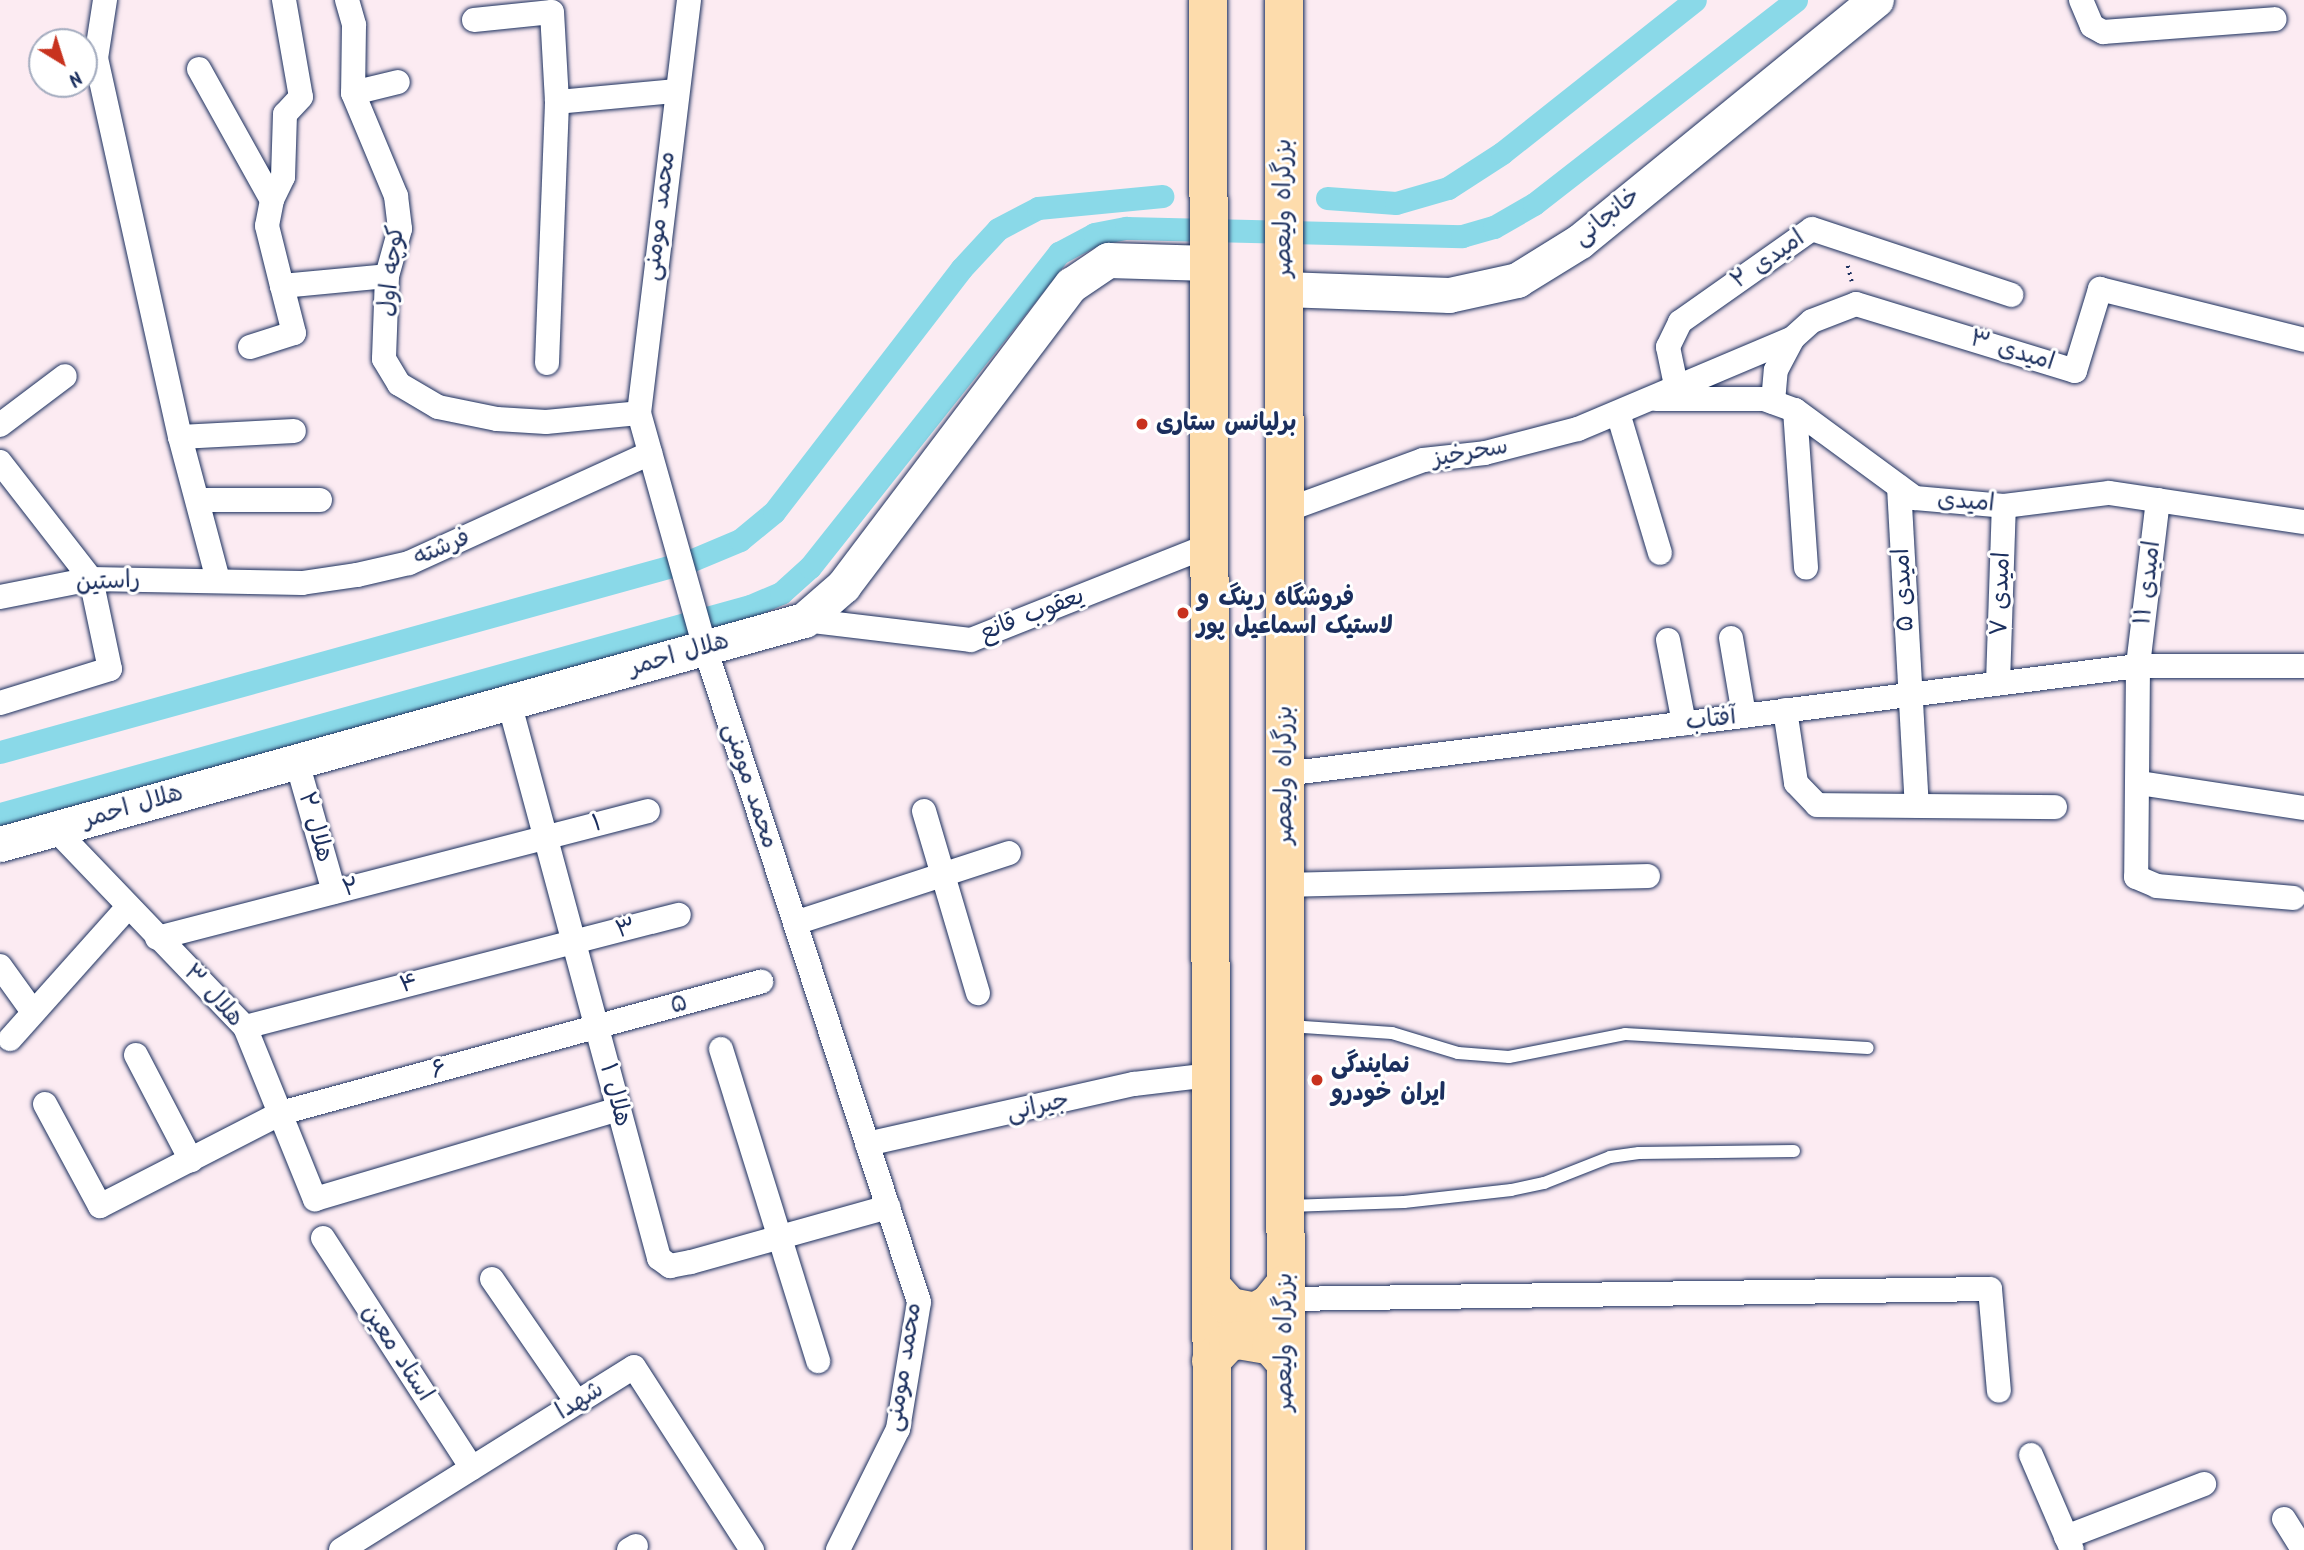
<!DOCTYPE html>
<html>
<head>
<meta charset="utf-8">
<style>
	body { margin:0 }
	#map { position:relative; width:2304px; height:1550px; overflow:hidden; background:#fcebf2; font-family:Kalam,"Playpen Sans Arabic",sans-serif }
	div>[style] { position:absolute }
	.canal>* { height:23px; margin:-11.5px; padding:0 11.5px; transform-origin:11.5px; border-radius:11.5px; background:#8ad9e8 }
	.path>* { height:3.5px; margin-top:-1.75px; transform-origin:0; background:repeating-linear-gradient(90deg,#1b2f5e 0 2px,transparent 0 7px) }
	.roads { filter:drop-shadow(0 0 2px #1b2f5e) drop-shadow(0 0 2px #1b2f5e) }
	.service>* { height:12px; margin:-6px; padding:0 6px; transform-origin:6px; border-radius:6px; background:#fff }
	.minor>* { height:24px; margin:-12px; padding:0 12px; transform-origin:12px; border-radius:12px; background:#fff }
	.secondary>* { height:35px; margin:-17.5px; padding:0 17.5px; transform-origin:17.5px; border-radius:17.5px; background:#fff }
	.trunk>* { height:38px; margin:-19px; padding:0 19px; transform-origin:19px; border-radius:19px; background:#fddcac }
	.dots>* { width:19px; height:19px; translate:-50% -50%; box-sizing:border-box; border:4px solid #fff; border-radius:50% }
	span { translate:-50% -50%; white-space:nowrap; text-align:center; line-height:1.15; -webkit-text-stroke:6px #fff; paint-order:stroke }
	.street-label { font-size:24px; color:#1b2f5e }
	.poi-label { font-size:24px; color:#1b2f5e; font-weight:700 }
	.left { translate:0 -50%; text-align:left }
	.north { position:absolute; left:28px; top:28px; width:70px; height:70px; box-sizing:border-box; background:#fff; border:2px solid #a4acbf; border-radius:50%; rotate:142deg; font-size:19px; font-weight:700; line-height:28px; text-align:center; color:#1b2f5e }
	.north::after { content:''; display:block; margin:auto; width:24px; height:32px; background:#c8321e; clip-path:polygon(50% 0,100% 100%,50% 72%,0 100%) }
</style>
</head>
<body>
<div id="map">
	<div class="canal">
		<div style="left:1327px;top:198px;width:69px;rotate:4.1deg"></div>
		<div style="left:1396px;top:203px;width:54px;rotate:-16.1deg"></div>
		<div style="left:1448px;top:188px;width:64px;rotate:-32.9deg"></div>
		<div style="left:1502px;top:153px;width:246px;rotate:-38.4deg"></div>
		<div style="left:0;top:752px;width:716px;rotate:-15.47deg"></div>
		<div style="left:690px;top:561px;width:54px;rotate:-22.8deg"></div>
		<div style="left:740px;top:540px;width:44px;rotate:-39.5deg"></div>
		<div style="left:774px;top:512px;width:307px;rotate:-52.4deg"></div>
		<div style="left:961px;top:269px;width:54px;rotate:-47.2deg"></div>
		<div style="left:998px;top:229px;width:45px;rotate:-27.7deg"></div>
		<div style="left:1038px;top:208px;width:125px;rotate:-5.5deg"></div>
		<div style="left:0;top:814px;width:778px;rotate:-15.5deg"></div>
		<div style="left:750px;top:606px;width:34px;rotate:-23deg"></div>
		<div style="left:781px;top:593px;width:39px;rotate:-42deg"></div>
		<div style="left:810px;top:567px;width:401px;rotate:-51.6deg"></div>
		<div style="left:1059px;top:253px;width:40px;rotate:-28deg"></div>
		<div style="left:1094px;top:234px;width:33px;rotate:-11deg"></div>
		<div style="left:1126px;top:228px;width:336px;rotate:1.4deg"></div>
		<div style="left:1462px;top:236px;width:33px;rotate:-16deg"></div>
		<div style="left:1494px;top:227px;width:46px;rotate:-29.9deg"></div>
		<div style="left:1534px;top:204px;width:332px;rotate:-37.9deg"></div>
	</div>
	<div class="path">
		<div style="left:1848px;top:266px;width:16px;rotate:76deg"></div>
	</div>
	<div class="roads">
		<div class="service">
			<div style="left:1289px;top:1026px;width:103px;rotate:3.9deg"></div>
			<div style="left:1392px;top:1033px;width:69px;rotate:16.9deg"></div>
			<div style="left:1458px;top:1053px;width:51px;rotate:4.5deg"></div>
			<div style="left:1509px;top:1057px;width:118px;rotate:-11.2deg"></div>
			<div style="left:1625px;top:1034px;width:243px;rotate:3.3deg"></div>
			<div style="left:1289px;top:1206px;width:115px;rotate:-2deg"></div>
			<div style="left:1404px;top:1202px;width:108px;rotate:-6.4deg"></div>
			<div style="left:1511px;top:1190px;width:34px;rotate:-12deg"></div>
			<div style="left:1544px;top:1183px;width:71px;rotate:-21.5deg"></div>
			<div style="left:1610px;top:1157px;width:29px;rotate:-8deg"></div>
			<div style="left:1639px;top:1153px;width:155px;rotate:-0.7deg"></div>
		</div>
		<div class="minor">
			<div style="left:105px;top:0;width:59px;rotate:98.8deg"></div>
			<div style="left:96px;top:58px;width:388px;rotate:77.5deg"></div>
			<div style="left:180px;top:437px;width:148px;rotate:75.1deg"></div>
			<div style="left:284px;top:0;width:98px;rotate:80.1deg"></div>
			<div style="left:301px;top:97px;width:23px;rotate:133deg"></div>
			<div style="left:285px;top:114px;width:63px;rotate:91.8deg"></div>
			<div style="left:283px;top:177px;width:25px;rotate:116deg"></div>
			<div style="left:272px;top:200px;width:26px;rotate:101deg"></div>
			<div style="left:267px;top:226px;width:62px;rotate:76deg"></div>
			<div style="left:282px;top:286px;width:105px;rotate:-5.4deg"></div>
			<div style="left:347px;top:0;width:26px;rotate:74deg"></div>
			<div style="left:354px;top:25px;width:68px;rotate:90.8deg"></div>
			<div style="left:353px;top:93px;width:112px;rotate:67.3deg"></div>
			<div style="left:396px;top:196px;width:33px;rotate:83deg"></div>
			<div style="left:400px;top:229px;width:49px;rotate:105.5deg"></div>
			<div style="left:387px;top:276px;width:83px;rotate:92.1deg"></div>
			<div style="left:384px;top:359px;width:29px;rotate:59deg"></div>
			<div style="left:399px;top:384px;width:45px;rotate:30.5deg"></div>
			<div style="left:438px;top:407px;width:60px;rotate:11.5deg"></div>
			<div style="left:497px;top:419px;width:49px;rotate:3.5deg"></div>
			<div style="left:546px;top:422px;width:93px;rotate:-5.5deg"></div>
			<div style="left:689px;top:0;width:416px;rotate:96.9deg"></div>
			<div style="left:639px;top:413px;width:244px;rotate:74.3deg"></div>
			<div style="left:705px;top:648px;width:688px;rotate:71.88deg"></div>
			<div style="left:919px;top:1302px;width:129px;rotate:99.4deg"></div>
			<div style="left:898px;top:1429px;width:135px;rotate:116.4deg"></div>
			<div style="left:2081px;top:0;width:28px;rotate:67deg"></div>
			<div style="left:2092px;top:26px;width:13px;rotate:29deg"></div>
			<div style="left:2103px;top:32px;width:172px;rotate:-4.3deg"></div>
			<div style="left:474px;top:20px;width:78px;rotate:-5.9deg"></div>
			<div style="left:552px;top:12px;width:90px;rotate:86.8deg"></div>
			<div style="left:199px;top:69px;width:150px;rotate:60.9deg"></div>
			<div style="left:353px;top:93px;width:46px;rotate:-13.7deg"></div>
			<div style="left:250px;top:347px;width:46px;rotate:-17.7deg"></div>
			<div style="left:294px;top:333px;width:49px;rotate:-104.3deg"></div>
			<div style="left:547px;top:363px;width:261px;rotate:-87.8deg"></div>
			<div style="left:557px;top:102px;width:119px;rotate:-5.3deg"></div>
			<div style="left:1677px;top:390px;width:44px;rotate:-101.8deg"></div>
			<div style="left:1668px;top:347px;width:28px;rotate:-64deg"></div>
			<div style="left:1680px;top:322px;width:161px;rotate:-35.2deg"></div>
			<div style="left:1812px;top:229px;width:210px;rotate:18.3deg"></div>
			<div style="left:1656px;top:399px;width:108px"></div>
			<div style="left:1764px;top:399px;width:33px;rotate:20deg"></div>
			<div style="left:1795px;top:410px;width:149px;rotate:36.3deg"></div>
			<div style="left:1915px;top:498px;width:89px;rotate:5.1deg"></div>
			<div style="left:2004px;top:506px;width:106px;rotate:-7.1deg"></div>
			<div style="left:2109px;top:493px;width:197px;rotate:8.5deg"></div>
			<div style="left:1773px;top:402px;width:32px;rotate:-85deg"></div>
			<div style="left:1776px;top:370px;width:36px;rotate:-62deg"></div>
			<div style="left:1793px;top:338px;width:25px;rotate:-42deg"></div>
			<div style="left:1812px;top:321px;width:47px;rotate:-21.1deg"></div>
			<div style="left:1856px;top:304px;width:229px;rotate:17deg"></div>
			<div style="left:2075px;top:371px;width:86px;rotate:-73deg"></div>
			<div style="left:2100px;top:289px;width:210px;rotate:14deg"></div>
			<div style="left:1795px;top:410px;width:158px;rotate:86deg"></div>
			<div style="left:1618px;top:413px;width:146px;rotate:73.3deg"></div>
			<div style="left:0;top:425px;width:81px;rotate:-37deg"></div>
			<div style="left:180px;top:437px;width:114px;rotate:-3deg"></div>
			<div style="left:0;top:462px;width:148px;rotate:52.1deg"></div>
			<div style="left:91px;top:579px;width:92px;rotate:78.1deg"></div>
			<div style="left:110px;top:669px;width:115px;rotate:162.8deg"></div>
			<div style="left:1899px;top:487px;width:319px;rotate:86.8deg"></div>
			<div style="left:200px;top:500px;width:120px"></div>
			<div style="left:2158px;top:500px;width:167px;rotate:96.9deg"></div>
			<div style="left:2138px;top:666px;width:211px;rotate:90.5deg"></div>
			<div style="left:2136px;top:877px;width:23px;rotate:23deg"></div>
			<div style="left:2157px;top:886px;width:137px;rotate:5deg"></div>
			<div style="left:1284px;top:511px;width:148px;rotate:-20.1deg"></div>
			<div style="left:1423px;top:460px;width:62px;rotate:-6.4deg"></div>
			<div style="left:1485px;top:453px;width:96px;rotate:-14.5deg"></div>
			<div style="left:1578px;top:429px;width:233px;rotate:-22.9deg"></div>
			<div style="left:0;top:597px;width:93px;rotate:-11.2deg"></div>
			<div style="left:91px;top:579px;width:211px;rotate:1.1deg"></div>
			<div style="left:302px;top:583px;width:56px;rotate:-8.3deg"></div>
			<div style="left:357px;top:575px;width:53px;rotate:-13deg"></div>
			<div style="left:409px;top:563px;width:265px;rotate:-24.5deg"></div>
			<div style="left:804px;top:620px;width:168px;rotate:6.8deg"></div>
			<div style="left:971px;top:640px;width:257px;rotate:-21.7deg"></div>
			<div style="left:1731px;top:638px;width:78px;rotate:80.4deg"></div>
			<div style="left:1668px;top:640px;width:85px;rotate:79.1deg"></div>
			<div style="left:1998px;top:683px;width:177px;rotate:-88.1deg"></div>
			<div style="left:509px;top:702px;width:576px;rotate:74.9deg"></div>
			<div style="left:659px;top:1258px;width:14px;rotate:36deg"></div>
			<div style="left:670px;top:1266px;width:21px;rotate:-11deg"></div>
			<div style="left:691px;top:1262px;width:205px;rotate:-15.6deg"></div>
			<div style="left:1785px;top:710px;width:74px;rotate:81.4deg"></div>
			<div style="left:1796px;top:783px;width:30px;rotate:46deg"></div>
			<div style="left:1817px;top:805px;width:238px;rotate:0.5deg"></div>
			<div style="left:297px;top:762px;width:135px;rotate:74.1deg"></div>
			<div style="left:1285px;top:774px;width:860px;rotate:-7.22deg"></div>
			<div style="left:2138px;top:666px;width:166px"></div>
			<div style="left:2139px;top:783px;width:167px;rotate:8.6deg"></div>
			<div style="left:924px;top:811px;width:190px;rotate:73.5deg"></div>
			<div style="left:55px;top:829px;width:274px;rotate:46.2deg"></div>
			<div style="left:245px;top:1027px;width:186px;rotate:67.9deg"></div>
			<div style="left:315px;top:1199px;width:317px;rotate:-16.5deg"></div>
			<div style="left:1285px;top:885px;width:363px;rotate:-1.4deg"></div>
			<div style="left:795px;top:923px;width:225px;rotate:-18.1deg"></div>
			<div style="left:157px;top:938px;width:507px;rotate:-14.5deg"></div>
			<div style="left:0;top:966px;width:57px;rotate:54.3deg"></div>
			<div style="left:245px;top:1027px;width:448px;rotate:-14.5deg"></div>
			<div style="left:10px;top:1039px;width:177px;rotate:-48.2deg"></div>
			<div style="left:721px;top:1049px;width:327px;rotate:72.7deg"></div>
			<div style="left:136px;top:1055px;width:119px;rotate:62.4deg"></div>
			<div style="left:45px;top:1104px;width:116px;rotate:61.7deg"></div>
			<div style="left:100px;top:1206px;width:203px;rotate:-27.2deg"></div>
			<div style="left:281px;top:1113px;width:498px;rotate:-15.3deg"></div>
			<div style="left:867px;top:1144px;width:274px;rotate:-12.7deg"></div>
			<div style="left:1134px;top:1084px;width:78px;rotate:-6.7deg"></div>
			<div style="left:323px;top:1238px;width:274px;rotate:57.1deg"></div>
			<div style="left:492px;top:1279px;width:150px;rotate:55.4deg"></div>
			<div style="left:1285px;top:1299px;width:705px;rotate:-0.81deg"></div>
			<div style="left:1990px;top:1289px;width:102px;rotate:85deg"></div>
			<div style="left:2031px;top:1455px;width:103px;rotate:66.7deg"></div>
			<div style="left:2284px;top:1519px;width:36px;rotate:58deg"></div>
			<div style="left:2066px;top:1537px;width:148px;rotate:-21deg"></div>
			<div style="left:341px;top:1550px;width:345px;rotate:-32deg"></div>
			<div style="left:634px;top:1367px;width:218px;rotate:57.2deg"></div>
			<div style="left:629px;top:1550px;width:8px;rotate:-30deg"></div>
		</div>
		<div class="secondary">
			<div style="left:1284px;top:289px;width:165px;rotate:2.1deg"></div>
			<div style="left:1449px;top:295px;width:70px;rotate:-12.4deg"></div>
			<div style="left:1517px;top:280px;width:74px;rotate:-31.8deg"></div>
			<div style="left:1580px;top:241px;width:382px;rotate:-39.2deg"></div>
			<div style="left:0;top:844px;width:835px;rotate:-15.57deg"></div>
			<div style="left:804px;top:620px;width:52px;rotate:-41.1deg"></div>
			<div style="left:843px;top:586px;width:378px;rotate:-52.9deg"></div>
			<div style="left:1071px;top:285px;width:45px;rotate:-34deg"></div>
			<div style="left:1108px;top:260px;width:101px;rotate:1.7deg"></div>
		</div>
		<div class="trunk">
			<div style="left:1208px;top:0;width:1550px;rotate:89.85deg"></div>
			<div style="left:1284px;top:0;width:1550px;rotate:89.93deg"></div>
			<div style="left:1211px;top:1286px;width:28px;rotate:48deg"></div>
			<div style="left:1230px;top:1307px;width:25px;rotate:11deg"></div>
			<div style="left:1255px;top:1312px;width:16px;rotate:-30deg"></div>
			<div style="left:1269px;top:1304px;width:26px;rotate:-51deg"></div>
			<div style="left:1211px;top:1361px;width:25px;rotate:-47deg"></div>
			<div style="left:1228px;top:1343px;width:10px;rotate:-17deg"></div>
			<div style="left:1238px;top:1340px;width:34px;rotate:10deg"></div>
			<div style="left:1271px;top:1346px;width:21px;rotate:49deg"></div>
		</div>
	</div>
	<div class="dots">
		<div style="left:1142px;top:424px;background:#c8321e"></div>
		<div style="left:1183px;top:613px;background:#c8321e"></div>
		<div style="left:1317px;top:1080px;background:#c8321e"></div>
	</div>
	<div class="street-label">
		<span style="left:1284px;top:208px;rotate:-90deg">بزرگراه ولیعصر</span>
		<span style="left:660px;top:216px;rotate:-83deg">محمد مومنی</span>
		<span style="left:1607px;top:217px;rotate:-39deg">خانجانی</span>
		<span style="left:1768px;top:260px;rotate:-35deg">امیدی ۲</span>
		<span style="left:392px;top:271px;rotate:-84deg">کوچه اول</span>
		<span style="left:2012px;top:351px;rotate:17deg">امیدی ۳</span>
		<span style="left:1470px;top:453px;rotate:-10deg">سحرخیز</span>
		<span style="left:1966px;top:502px;rotate:5deg">امیدی</span>
		<span style="left:442px;top:548px;rotate:-23deg">فرشته</span>
		<span style="left:108px;top:582px;rotate:-3deg">راستین</span>
		<span style="left:2148px;top:583px;rotate:-83deg">امیدی ۱۱</span>
		<span style="left:1904px;top:590px;rotate:-93deg">امیدی ۵</span>
		<span style="left:2001px;top:594px;rotate:-88deg">امیدی ۷</span>
		<span style="left:1032px;top:615px;rotate:-21deg">یعقوب قانع</span>
		<span style="left:679px;top:655px;rotate:-16deg">هلال احمر</span>
		<span style="left:1711px;top:720px;rotate:-7deg">آفتاب</span>
		<span style="left:1285px;top:775px;rotate:-90deg">بزرگراه ولیعصر</span>
		<span style="left:750px;top:786px;rotate:72deg">محمد مومنی</span>
		<span style="left:133px;top:807px;rotate:-16deg">هلال احمر</span>
		<span style="left:597px;top:824px;rotate:-14deg">۱</span>
		<span style="left:315px;top:827px;rotate:74deg">هلال ۲</span>
		<span style="left:351px;top:888px;rotate:-14deg">۲</span>
		<span style="left:626px;top:929px;rotate:-15deg">۳</span>
		<span style="left:409px;top:984px;rotate:-14deg">۴</span>
		<span style="left:213px;top:996px;rotate:47deg">هلال ۳</span>
		<span style="left:679px;top:1005px;rotate:-15deg">۵</span>
		<span style="left:439px;top:1070px;rotate:-15deg">۶</span>
		<span style="left:615px;top:1095px;rotate:75deg">هلال ۱</span>
		<span style="left:1038px;top:1107px;rotate:-13deg">جیرانی</span>
		<span style="left:1285px;top:1342px;rotate:-90deg">بزرگراه ولیعصر</span>
		<span style="left:397px;top:1353px;rotate:57deg">استاد معین</span>
		<span style="left:904px;top:1367px;rotate:-81deg">محمد مومنی</span>
		<span style="left:580px;top:1401px;rotate:-32deg">شهدا</span>
	</div>
	<div class="poi-label">
		<span class="left" style="left:1156px;top:424px">برلیانس ستاری</span>
		<span class="left" style="left:1197px;top:613px">فروشگاه رینگ و<br>لاستیک اسماعیل پور</span>
		<span class="left" style="left:1331px;top:1080px">نمایندگی<br>ایران خودرو</span>
	</div>
	<div class="north">N</div>
</div>
</body>
</html>
